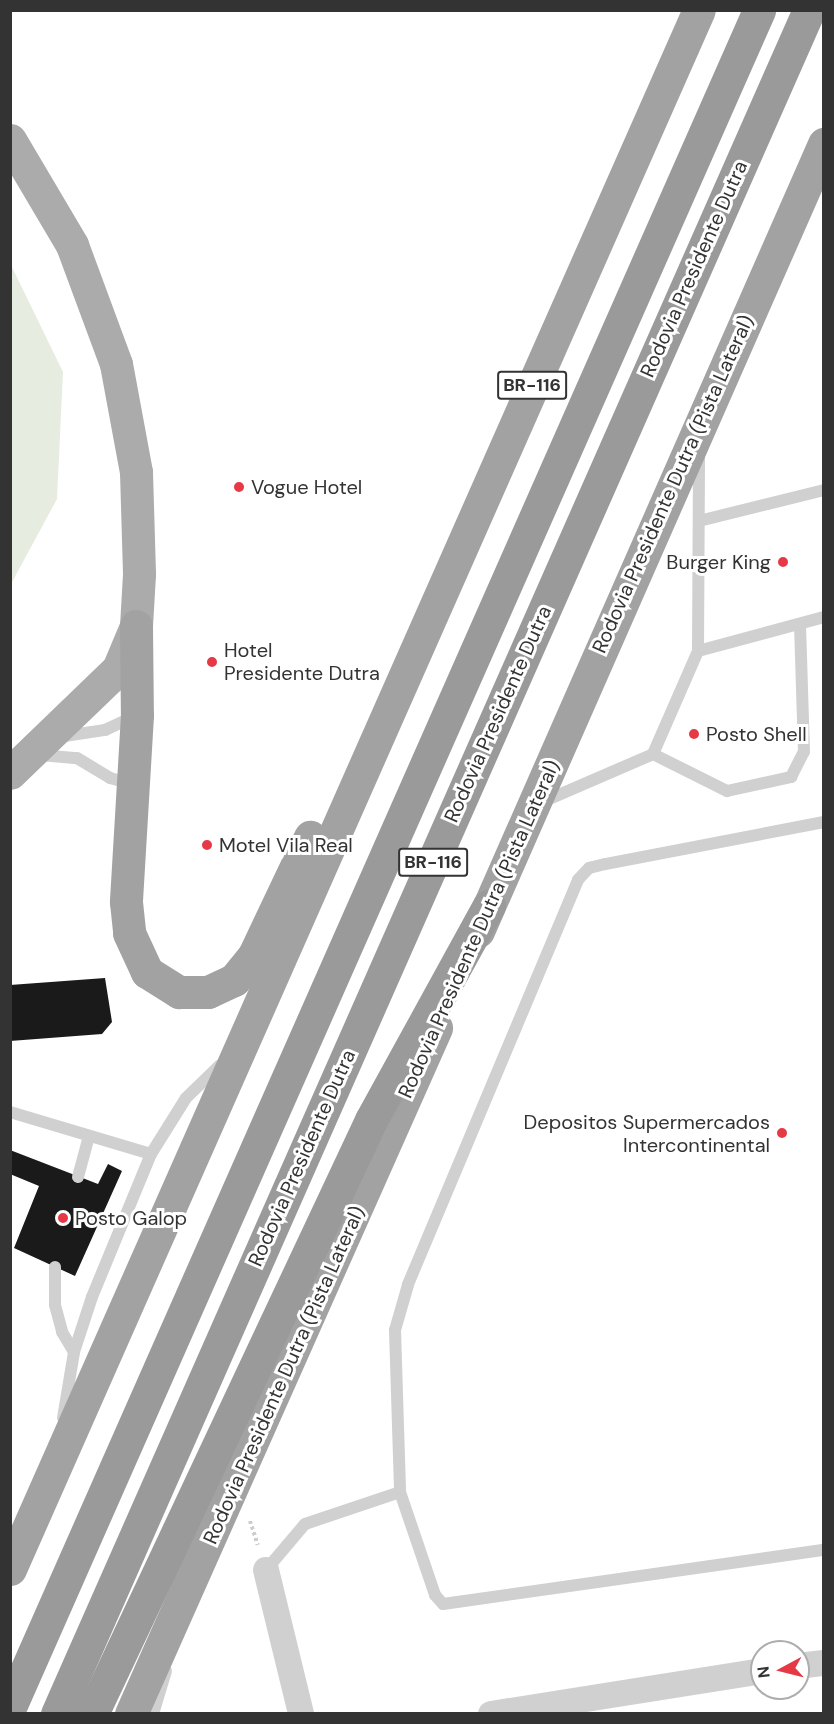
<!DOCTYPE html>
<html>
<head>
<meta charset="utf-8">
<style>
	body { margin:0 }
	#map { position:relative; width:834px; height:1724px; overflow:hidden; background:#fff; font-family:"DM Sans",sans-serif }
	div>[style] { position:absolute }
	.green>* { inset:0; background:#e6ecdf }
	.building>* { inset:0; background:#1a1a1a }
	.path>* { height:4px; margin-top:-2px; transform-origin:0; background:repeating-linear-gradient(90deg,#cdcdcd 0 3px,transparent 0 6px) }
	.service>* { height:12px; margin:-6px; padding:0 6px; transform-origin:6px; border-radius:6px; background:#d0d0d0 }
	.minor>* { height:26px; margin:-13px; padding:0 13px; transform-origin:13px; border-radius:13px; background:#d0d0d0 }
	.primary>* { height:33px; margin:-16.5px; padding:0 16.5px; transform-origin:16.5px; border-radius:16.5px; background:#ababab }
	.trunk>* { height:33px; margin:-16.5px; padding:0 16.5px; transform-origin:16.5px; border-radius:16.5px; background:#a2a2a2 }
	.motorway>* { height:33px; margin:-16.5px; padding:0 16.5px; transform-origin:16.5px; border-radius:16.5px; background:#9a9a9a }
	.dots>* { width:16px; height:16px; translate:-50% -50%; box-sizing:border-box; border:3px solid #fff; border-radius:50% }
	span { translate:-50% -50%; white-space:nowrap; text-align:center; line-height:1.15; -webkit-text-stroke:6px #fff; paint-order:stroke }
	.shield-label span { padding:2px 4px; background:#fff; border:2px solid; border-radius:4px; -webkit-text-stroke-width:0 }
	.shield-label { font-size:18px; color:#333; font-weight:700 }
	.street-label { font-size:20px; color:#333 }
	.poi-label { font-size:20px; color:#333 }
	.left { translate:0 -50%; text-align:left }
	.right { translate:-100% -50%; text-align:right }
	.frame { position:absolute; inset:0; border:12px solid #333; pointer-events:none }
	.north { position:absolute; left:750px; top:1640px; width:60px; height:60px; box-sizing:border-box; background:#fff; border:2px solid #adadad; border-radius:50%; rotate:263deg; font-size:16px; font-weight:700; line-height:24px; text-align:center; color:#333 }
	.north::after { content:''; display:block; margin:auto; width:21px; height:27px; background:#e63946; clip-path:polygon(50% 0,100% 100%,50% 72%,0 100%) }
</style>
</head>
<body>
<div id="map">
	<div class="green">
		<div style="clip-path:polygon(11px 265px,63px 372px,57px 499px,11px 584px)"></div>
	</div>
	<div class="building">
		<div style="clip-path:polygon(105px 978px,112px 1022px,102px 1034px,10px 1041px,10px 985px)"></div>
		<div style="clip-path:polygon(10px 1150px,98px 1184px,108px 1164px,122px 1171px,75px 1276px,14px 1248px,39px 1186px,10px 1174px)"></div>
	</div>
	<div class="path">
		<div style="left:250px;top:1521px;width:25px;rotate:72deg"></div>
	</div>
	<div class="service">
		<div style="left:699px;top:521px;width:129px;rotate:-13.9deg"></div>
		<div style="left:698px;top:651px;width:131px;rotate:-15.1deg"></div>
		<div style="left:58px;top:737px;width:48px;rotate:-8.5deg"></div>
		<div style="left:105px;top:730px;width:31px;rotate:-25deg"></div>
		<div style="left:653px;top:754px;width:83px;rotate:26.6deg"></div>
		<div style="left:727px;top:791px;width:66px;rotate:-12.3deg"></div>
		<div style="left:791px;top:777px;width:28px;rotate:-63deg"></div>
		<div style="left:804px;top:752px;width:128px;rotate:-91.8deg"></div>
		<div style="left:40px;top:755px;width:37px;rotate:5deg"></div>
		<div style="left:77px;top:758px;width:39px;rotate:31deg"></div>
		<div style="left:110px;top:778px;width:23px;rotate:15deg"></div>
		<div style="left:540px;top:803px;width:123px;rotate:-23.4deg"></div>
		<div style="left:653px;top:754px;width:112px;rotate:-66.4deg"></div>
		<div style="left:698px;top:651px;width:197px;rotate:-89.7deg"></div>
		<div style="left:824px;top:822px;width:223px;rotate:169.1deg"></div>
		<div style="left:605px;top:864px;width:16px;rotate:166deg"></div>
		<div style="left:589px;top:868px;width:16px;rotate:133deg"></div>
		<div style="left:578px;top:880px;width:439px;rotate:112.8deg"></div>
		<div style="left:408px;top:1285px;width:47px;rotate:106.1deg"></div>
		<div style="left:395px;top:1330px;width:162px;rotate:88.2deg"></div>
		<div style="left:400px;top:1492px;width:109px;rotate:71.2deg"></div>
		<div style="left:435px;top:1595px;width:12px;rotate:48deg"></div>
		<div style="left:443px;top:1604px;width:385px;rotate:-8.1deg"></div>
		<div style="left:10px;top:1112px;width:147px;rotate:16.6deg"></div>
		<div style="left:78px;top:1177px;width:42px;rotate:-75deg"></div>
		<div style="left:55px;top:1267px;width:38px;rotate:90deg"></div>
		<div style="left:55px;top:1305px;width:28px;rotate:75deg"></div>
		<div style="left:62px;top:1332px;width:23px;rotate:59deg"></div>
		<div style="left:63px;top:1418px;width:67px;rotate:-80.5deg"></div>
		<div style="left:74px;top:1352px;width:58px;rotate:-71.9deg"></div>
		<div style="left:92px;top:1297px;width:155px;rotate:-67.6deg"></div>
		<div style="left:151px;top:1154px;width:66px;rotate:-58deg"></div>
		<div style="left:186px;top:1098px;width:47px;rotate:-44.1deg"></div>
		<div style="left:266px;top:1570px;width:60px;rotate:-49.7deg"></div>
		<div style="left:305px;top:1524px;width:100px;rotate:-18.6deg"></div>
		<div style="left:153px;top:1714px;width:45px;rotate:-73.2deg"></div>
	</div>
	<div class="minor">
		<div style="left:266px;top:1570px;width:148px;rotate:76.3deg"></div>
		<div style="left:798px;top:1666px;width:26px;rotate:-7deg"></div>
		<div style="left:491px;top:1714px;width:274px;rotate:-9deg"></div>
	</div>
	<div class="primary">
		<div style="left:10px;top:140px;width:122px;rotate:59.4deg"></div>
		<div style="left:72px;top:245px;width:127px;rotate:69.7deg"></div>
		<div style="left:116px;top:364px;width:110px;rotate:79.5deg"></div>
		<div style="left:136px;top:472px;width:102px;rotate:88.3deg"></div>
		<div style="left:139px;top:574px;width:52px;rotate:93.3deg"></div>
		<div style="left:136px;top:626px;width:47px;rotate:112.7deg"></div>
		<div style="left:118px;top:669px;width:150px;rotate:136.1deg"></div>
	</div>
	<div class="trunk">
		<div style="left:136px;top:626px;width:89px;rotate:89.4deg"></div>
		<div style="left:137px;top:715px;width:187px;rotate:93.4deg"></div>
		<div style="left:126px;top:902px;width:31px;rotate:84deg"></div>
		<div style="left:129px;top:933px;width:43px;rotate:65.2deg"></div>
		<div style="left:147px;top:972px;width:38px;rotate:32deg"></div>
		<div style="left:179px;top:992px;width:29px"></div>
		<div style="left:208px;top:992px;width:29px;rotate:-25deg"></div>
		<div style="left:234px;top:980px;width:32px;rotate:-51deg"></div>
		<div style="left:254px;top:955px;width:131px;rotate:-64.6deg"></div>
		<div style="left:478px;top:931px;width:860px;rotate:-66.27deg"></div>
		<div style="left:10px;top:1569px;width:1704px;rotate:-66.16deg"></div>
		<div style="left:131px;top:1714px;width:751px;rotate:-66.03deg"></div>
	</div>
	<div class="motorway">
		<div style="left:10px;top:1707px;width:1855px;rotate:-66.18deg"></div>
		<div style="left:57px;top:1714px;width:1863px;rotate:-66.19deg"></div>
		<div style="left:92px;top:1714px;width:656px;rotate:-64.84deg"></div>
		<div style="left:371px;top:1120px;width:245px;rotate:-61.2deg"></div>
	</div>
	<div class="dots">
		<div style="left:239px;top:487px;background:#e63946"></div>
		<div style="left:783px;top:562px;background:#e63946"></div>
		<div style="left:212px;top:662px;background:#e63946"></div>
		<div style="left:694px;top:734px;background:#e63946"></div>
		<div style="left:207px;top:845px;background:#e63946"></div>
		<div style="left:782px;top:1133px;background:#e63946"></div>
		<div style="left:63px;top:1218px;background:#e63946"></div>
	</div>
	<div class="shield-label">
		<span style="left:532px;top:385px">BR-116</span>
		<span style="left:433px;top:862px">BR-116</span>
	</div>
	<div class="street-label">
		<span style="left:694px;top:269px;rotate:-66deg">Rodovia Presidente Dutra</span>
		<span style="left:673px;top:484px;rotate:-66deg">Rodovia Presidente Dutra (Pista Lateral)</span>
		<span style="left:498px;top:714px;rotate:-66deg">Rodovia Presidente Dutra</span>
		<span style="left:479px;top:929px;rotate:-66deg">Rodovia Presidente Dutra (Pista Lateral)</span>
		<span style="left:302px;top:1158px;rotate:-66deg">Rodovia Presidente Dutra</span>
		<span style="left:284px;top:1375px;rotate:-66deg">Rodovia Presidente Dutra (Pista Lateral)</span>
	</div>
	<div class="poi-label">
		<span class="left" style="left:251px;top:487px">Vogue Hotel</span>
		<span class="right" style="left:771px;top:562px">Burger King</span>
		<span class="left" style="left:224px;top:662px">Hotel<br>Presidente Dutra</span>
		<span class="left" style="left:706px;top:734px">Posto Shell</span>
		<span class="left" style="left:219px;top:845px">Motel Vila Real</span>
		<span class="right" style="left:770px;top:1134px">Depositos Supermercados<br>Intercontinental</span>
		<span class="left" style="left:75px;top:1218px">Posto Galop</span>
	</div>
	<div class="frame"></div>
	<div class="north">N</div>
</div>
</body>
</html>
